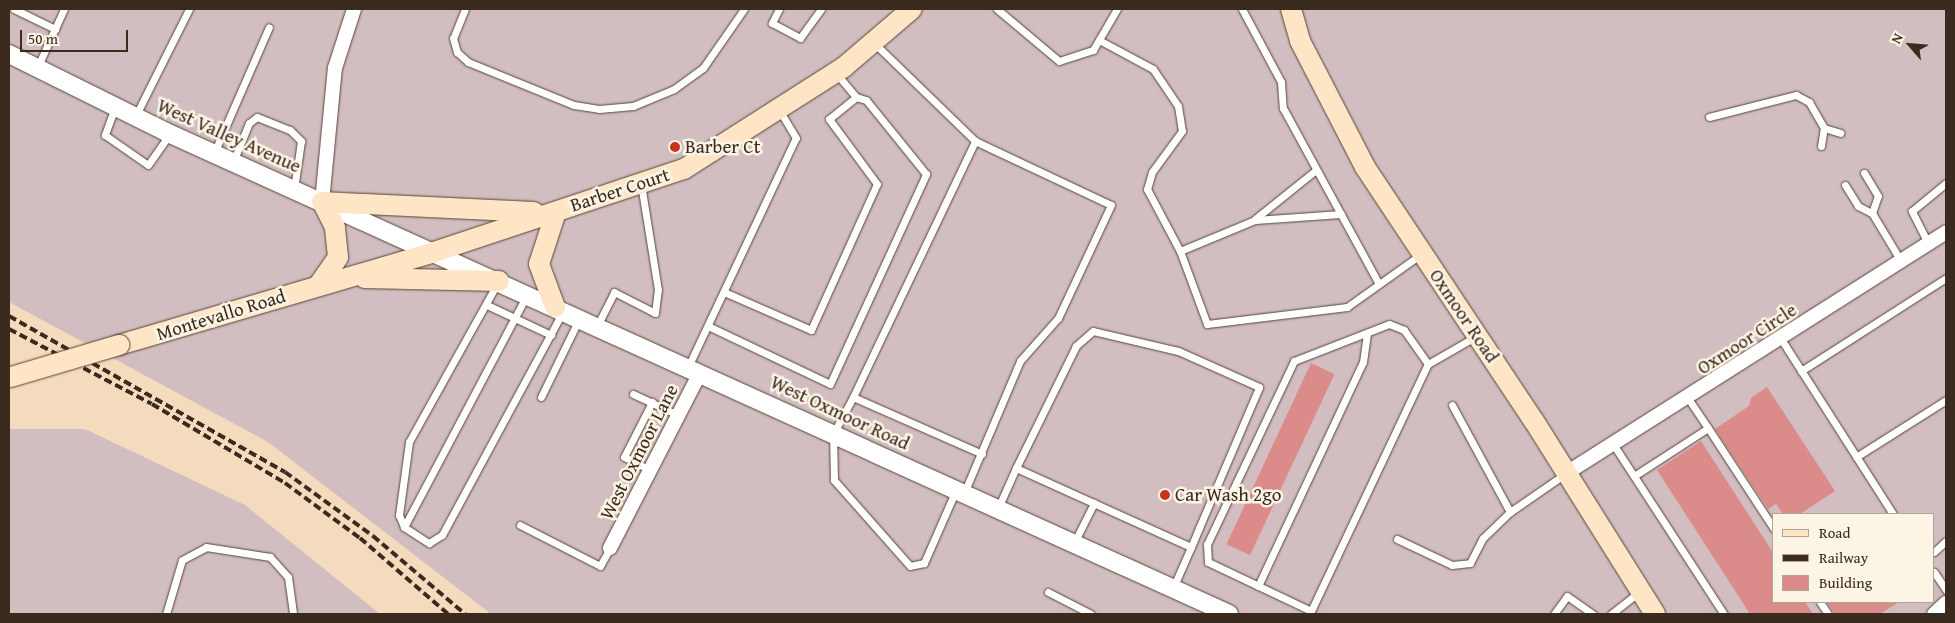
<!DOCTYPE html>
<html>
<head>
<meta charset="utf-8">
<style>
	body { margin:0 }
	#map { position:relative; width:1955px; height:623px; overflow:hidden; background:#f4dbbd; font-family:"Gentium Book Plus",serif }
	div>[style] { position:absolute }
	.industrial>* { inset:0; background:#d2bec1 }
	.building>* { inset:0; background:#db8c8a; transform-origin:0 0 }
	.roads { filter:drop-shadow(0 0 1px #574536) drop-shadow(0 0 1px #574536) }
	.service>* { height:7px; margin:-3.5px; padding:0 3.5px; transform-origin:3.5px; border-radius:3.5px; background:#fff }
	.minor>* { height:14px; margin:-7px; padding:0 7px; transform-origin:7px; border-radius:7px; background:#fff }
	.tertiary>* { height:18px; margin:-9px; padding:0 9px; transform-origin:9px; border-radius:9px; background:#fff }
	.secondary>* { height:20px; margin:-10px; padding:0 10px; transform-origin:10px; border-radius:10px; background:#fde5c5 }
	.rail>* { height:4px; margin-top:-2px; transform-origin:0; background:repeating-linear-gradient(90deg,#3b2a1e 0 8px,transparent 0 12px) }
	.bridges { filter:drop-shadow(0 0 1px #574536) drop-shadow(0 0 1px #574536) }
	.secondary-bridge>* { height:20px; margin:-10px; padding:0 10px; transform-origin:10px; border-radius:10px; background:#fde5c5 }
	.dots>* { width:14px; height:14px; translate:-50% -50%; box-sizing:border-box; border:2px solid #fcf5e5; border-radius:50% }
	span { translate:-50% -50%; white-space:nowrap; text-align:center; line-height:1.15; -webkit-text-stroke:5px #fcf5e5; paint-order:stroke }
	.street-label { font-size:19px; color:#3b2a1e }
	.poi-label { font-size:19px; color:#3b2a1e }
	.left { translate:0 -50%; text-align:left }
	.frame { position:absolute; inset:0; border:10px solid #3b2a1e; pointer-events:none }
	.legend { position:absolute; left:1772px; top:513px; width:162px; height:90px; box-sizing:border-box; background:#fcf5e5; border:1px solid #afa495; margin:0; padding:6px 9px; list-style:none; font-size:15px; color:#3b2a1e }
	.legend li { display:flex; align-items:center; gap:10px; height:25px }
	.legend b { width:25px; border:1px solid #afa495 }
	.north { position:absolute; left:1885px; top:20px; width:50px; height:50px; -webkit-text-stroke:4px #fcf5e5; paint-order:stroke; rotate:297deg; font-size:14px; font-weight:700; line-height:20px; text-align:center; color:#3b2a1e }
	.north::after { content:''; display:block; margin:auto; width:18px; height:22px; background:#3b2a1e; clip-path:polygon(50% 0,100% 100%,50% 72%,0 100%) }
	.scale { position:absolute; left:20px; top:30px; width:108px; height:22px; box-sizing:border-box; border:2px solid #3b2a1e; border-top:0; padding-left:6px; font-size:15px; line-height:18px; white-space:nowrap; color:#3b2a1e; -webkit-text-stroke:4px #fcf5e5; paint-order:stroke }
</style>
</head>
<body>
<div id="map">
	<div class="industrial">
		<div style="clip-path:polygon(evenodd,9px 9px,1946px 9px,1946px 614px,491px 614px,268px 442px,9px 302px,9px 9px,1774px 514px,1934px 514px,1934px 602px,1774px 602px,1774px 514px)"></div>
		<div style="clip-path:polygon(9px 429px,85px 429px,245px 505px,380px 614px,9px 614px)"></div>
	</div>
	<div class="building">
		<div style="left:1311px;top:363px;width:26px;height:200px;rotate:25deg"></div>
		<div style="clip-path:polygon(1767px 387px,1835px 491px,1800px 514px,1783px 514px,1776px 504px,1768px 509px,1715px 429px,1749px 406px,1751px 398px)"></div>
		<div style="clip-path:polygon(1701px 441px,1774px 554px,1774px 602px,1805px 602px,1813px 614px,1750px 614px,1657px 470px)"></div>
		<div style="clip-path:polygon(1827px 602px,1899px 602px,1880px 614px,1835px 614px)"></div>
	</div>
	<div class="roads">
		<div class="service">
			<div style="left:14px;top:9px;width:46px;rotate:26deg"></div>
			<div style="left:465px;top:9px;width:31px;rotate:112deg"></div>
			<div style="left:453px;top:38px;width:15px;rotate:74deg"></div>
			<div style="left:457px;top:52px;width:15px;rotate:42deg"></div>
			<div style="left:468px;top:62px;width:114px;rotate:22.1deg"></div>
			<div style="left:574px;top:105px;width:25px;rotate:9deg"></div>
			<div style="left:599px;top:109px;width:34px;rotate:-5deg"></div>
			<div style="left:633px;top:106px;width:44px;rotate:-22.5deg"></div>
			<div style="left:674px;top:89px;width:36px;rotate:-36deg"></div>
			<div style="left:703px;top:68px;width:72px;rotate:-55.2deg"></div>
			<div style="left:779px;top:9px;width:16px;rotate:117deg"></div>
			<div style="left:772px;top:23px;width:32px;rotate:28deg"></div>
			<div style="left:800px;top:38px;width:36px;rotate:-54deg"></div>
			<div style="left:997px;top:9px;width:81px;rotate:40deg"></div>
			<div style="left:1059px;top:61px;width:36px;rotate:-18deg"></div>
			<div style="left:1093px;top:50px;width:48px;rotate:-59.7deg"></div>
			<div style="left:1242px;top:9px;width:83px;rotate:61.9deg"></div>
			<div style="left:1281px;top:82px;width:26px;rotate:86deg"></div>
			<div style="left:1283px;top:108px;width:200px;rotate:61.4deg"></div>
			<div style="left:1099px;top:40px;width:61px;rotate:28.2deg"></div>
			<div style="left:1153px;top:69px;width:45px;rotate:56deg"></div>
			<div style="left:1178px;top:106px;width:25px;rotate:81deg"></div>
			<div style="left:1182px;top:131px;width:51px;rotate:126.2deg"></div>
			<div style="left:1152px;top:172px;width:18px;rotate:106deg"></div>
			<div style="left:1147px;top:189px;width:70px;rotate:62deg"></div>
			<div style="left:1180px;top:251px;width:78px;rotate:69.7deg"></div>
			<div style="left:1207px;top:324px;width:141px;rotate:-6.9deg"></div>
			<div style="left:1347px;top:307px;width:90px;rotate:-35.5deg"></div>
			<div style="left:874px;top:43px;width:141px;rotate:44.1deg"></div>
			<div style="left:975px;top:141px;width:150px;rotate:25.2deg"></div>
			<div style="left:1111px;top:205px;width:125px;rotate:115.1deg"></div>
			<div style="left:1058px;top:318px;width:57px;rotate:131.5deg"></div>
			<div style="left:1020px;top:361px;width:143px;rotate:113deg"></div>
			<div style="left:37px;top:68px;width:65px;rotate:-65.4deg"></div>
			<div style="left:115px;top:107px;width:30px;rotate:110deg"></div>
			<div style="left:105px;top:135px;width:52px;rotate:34.9deg"></div>
			<div style="left:148px;top:165px;width:38px;rotate:-55deg"></div>
			<div style="left:135px;top:117px;width:121px;rotate:-63.4deg"></div>
			<div style="left:1709px;top:117px;width:90px;rotate:-14.2deg"></div>
			<div style="left:1796px;top:95px;width:15px;rotate:28deg"></div>
			<div style="left:1809px;top:102px;width:30px;rotate:60deg"></div>
			<div style="left:1821px;top:146px;width:18px;rotate:-81deg"></div>
			<div style="left:1824px;top:128px;width:17px;rotate:17deg"></div>
			<div style="left:214px;top:153px;width:137px;rotate:-66.4deg"></div>
			<div style="left:233px;top:162px;width:42px;rotate:-67.7deg"></div>
			<div style="left:249px;top:123px;width:10px;rotate:-37deg"></div>
			<div style="left:257px;top:117px;width:35px;rotate:22deg"></div>
			<div style="left:290px;top:130px;width:16px;rotate:45deg"></div>
			<div style="left:301px;top:141px;width:49px;rotate:98.3deg"></div>
			<div style="left:1845px;top:185px;width:25px;rotate:58deg"></div>
			<div style="left:1858px;top:206px;width:16px;rotate:27deg"></div>
			<div style="left:1872px;top:213px;width:18px;rotate:-71deg"></div>
			<div style="left:1878px;top:196px;width:27px;rotate:-121deg"></div>
			<div style="left:1872px;top:213px;width:56px;rotate:58.9deg"></div>
			<div style="left:1255px;top:219px;width:78px;rotate:-38.8deg"></div>
			<div style="left:1928px;top:243px;width:36px;rotate:-117deg"></div>
			<div style="left:1912px;top:211px;width:44px;rotate:-39.5deg"></div>
			<div style="left:1180px;top:251px;width:81px;rotate:-22.5deg"></div>
			<div style="left:1255px;top:220px;width:86px;rotate:-4deg"></div>
			<div style="left:498px;top:282px;width:183px;rotate:119.1deg"></div>
			<div style="left:409px;top:442px;width:74px;rotate:97.8deg"></div>
			<div style="left:399px;top:515px;width:13px;rotate:67deg"></div>
			<div style="left:404px;top:527px;width:30px;rotate:33deg"></div>
			<div style="left:429px;top:543px;width:15px;rotate:-32deg"></div>
			<div style="left:442px;top:535px;width:252px;rotate:-61.6deg"></div>
			<div style="left:724px;top:292px;width:95px;rotate:23.6deg"></div>
			<div style="left:811px;top:330px;width:160px;rotate:-65.7deg"></div>
			<div style="left:877px;top:184px;width:81px;rotate:-126.4deg"></div>
			<div style="left:829px;top:119px;width:35px;rotate:-39deg"></div>
			<div style="left:487px;top:305px;width:71px;rotate:25.1deg"></div>
			<div style="left:597px;top:326px;width:38px;rotate:-63deg"></div>
			<div style="left:614px;top:292px;width:46px;rotate:27.1deg"></div>
			<div style="left:655px;top:313px;width:23px;rotate:-83deg"></div>
			<div style="left:658px;top:290px;width:107px;rotate:-99.1deg"></div>
			<div style="left:708px;top:326px;width:135px;rotate:25.4deg"></div>
			<div style="left:830px;top:384px;width:231px;rotate:-65.4deg"></div>
			<div style="left:926px;top:174px;width:95px;rotate:-129deg"></div>
			<div style="left:866px;top:100px;width:10px;rotate:-163deg"></div>
			<div style="left:856px;top:97px;width:30px;rotate:-130deg"></div>
			<div style="left:1781px;top:339px;width:208px;rotate:57.4deg"></div>
			<div style="left:1428px;top:364px;width:42px;rotate:-125.2deg"></div>
			<div style="left:1404px;top:330px;width:16px;rotate:-158deg"></div>
			<div style="left:1389px;top:324px;width:102px;rotate:158.7deg"></div>
			<div style="left:1294px;top:361px;width:203px;rotate:115.4deg"></div>
			<div style="left:1207px;top:544px;width:18px;rotate:87deg"></div>
			<div style="left:1208px;top:562px;width:114px;rotate:25.4deg"></div>
			<div style="left:1311px;top:611px;width:273px;rotate:-64.7deg"></div>
			<div style="left:1428px;top:364px;width:54px;rotate:-29.9deg"></div>
			<div style="left:688px;top:367px;width:253px;rotate:-64.8deg"></div>
			<div style="left:796px;top:138px;width:33px;rotate:-121deg"></div>
			<div style="left:1801px;top:371px;width:172px;rotate:-32.7deg"></div>
			<div style="left:633px;top:394px;width:50px;rotate:25deg"></div>
			<div style="left:541px;top:397px;width:85px;rotate:-64deg"></div>
			<div style="left:853px;top:397px;width:284px;rotate:-64.5deg"></div>
			<div style="left:1452px;top:405px;width:122px;rotate:61.5deg"></div>
			<div style="left:1510px;top:512px;width:67px;rotate:-34.6deg"></div>
			<div style="left:1708px;top:428px;width:121px;rotate:56.8deg"></div>
			<div style="left:1613px;top:444px;width:203px;rotate:56.9deg"></div>
			<div style="left:1856px;top:457px;width:107px;rotate:-32.3deg"></div>
			<div style="left:650px;top:470px;width:29px;rotate:-153deg"></div>
			<div style="left:624px;top:457px;width:62px;rotate:-63deg"></div>
			<div style="left:1634px;top:476px;width:88px;rotate:-33deg"></div>
			<div style="left:1708px;top:428px;width:36px;rotate:-124deg"></div>
			<div style="left:956px;top:490px;width:80px;rotate:113.7deg"></div>
			<div style="left:924px;top:563px;width:14px;rotate:168deg"></div>
			<div style="left:910px;top:566px;width:115px;rotate:-131.5deg"></div>
			<div style="left:834px;top:480px;width:46px;rotate:-91.2deg"></div>
			<div style="left:833px;top:434px;width:42px;rotate:-61.6deg"></div>
			<div style="left:853px;top:397px;width:141px;rotate:23.8deg"></div>
			<div style="left:998px;top:508px;width:44px;rotate:-65.8deg"></div>
			<div style="left:520px;top:525px;width:90px;rotate:27.1deg"></div>
			<div style="left:600px;top:566px;width:21px;rotate:-61deg"></div>
			<div style="left:404px;top:527px;width:260px;rotate:-62.1deg"></div>
			<div style="left:1397px;top:539px;width:61px;rotate:25.3deg"></div>
			<div style="left:1452px;top:565px;width:18px;rotate:-6deg"></div>
			<div style="left:1470px;top:563px;width:28px;rotate:-63deg"></div>
			<div style="left:1483px;top:538px;width:37px;rotate:-44deg"></div>
			<div style="left:1074px;top:543px;width:45px;rotate:-63.4deg"></div>
			<div style="left:1934px;top:552px;width:16px;rotate:-43deg"></div>
			<div style="left:1934px;top:572px;width:22px;rotate:56deg"></div>
			<div style="left:1258px;top:586px;width:247px;rotate:-64.9deg"></div>
			<div style="left:1363px;top:362px;width:28px;rotate:-82deg"></div>
			<div style="left:1173px;top:588px;width:45px;rotate:-66.3deg"></div>
			<div style="left:1191px;top:547px;width:21px;rotate:-67deg"></div>
			<div style="left:1199px;top:528px;width:153px;rotate:-66.9deg"></div>
			<div style="left:1259px;top:387px;width:89px;rotate:-156deg"></div>
			<div style="left:1178px;top:351px;width:87px;rotate:-166.8deg"></div>
			<div style="left:1093px;top:331px;width:23px;rotate:139deg"></div>
			<div style="left:1076px;top:346px;width:136px;rotate:116.2deg"></div>
			<div style="left:1016px;top:468px;width:192px;rotate:24.3deg"></div>
			<div style="left:1048px;top:592px;width:48px;rotate:27.1deg"></div>
			<div style="left:1820px;top:602px;width:14px;rotate:56deg"></div>
			<div style="left:166px;top:614px;width:56px;rotate:-73.5deg"></div>
			<div style="left:182px;top:560px;width:27px;rotate:-28deg"></div>
			<div style="left:206px;top:547px;width:65px;rotate:8.9deg"></div>
			<div style="left:270px;top:557px;width:27px;rotate:48deg"></div>
			<div style="left:288px;top:577px;width:37px;rotate:82deg"></div>
			<div style="left:1554px;top:614px;width:22px;rotate:-54deg"></div>
			<div style="left:1567px;top:596px;width:32px;rotate:35deg"></div>
			<div style="left:1611px;top:614px;width:37px;rotate:-38deg"></div>
		</div>
		<div class="minor">
			<div style="left:322px;top:202px;width:135px;rotate:-84.5deg"></div>
			<div style="left:335px;top:68px;width:62px;rotate:-72.1deg"></div>
			<div style="left:1565px;top:474px;width:451px;rotate:-32.4deg"></div>
			<div style="left:610px;top:548px;width:197px;rotate:-62.8deg"></div>
			<div style="left:1934px;top:614px;width:16px;rotate:-43deg"></div>
		</div>
		<div class="tertiary">
			<div style="left:9px;top:54px;width:175px;rotate:26.4deg"></div>
			<div style="left:166px;top:132px;width:1167px;rotate:24.39deg"></div>
		</div>
		<div class="secondary">
			<div style="left:1291px;top:9px;width:33px;rotate:74deg"></div>
			<div style="left:1300px;top:41px;width:142px;rotate:62.7deg"></div>
			<div style="left:1365px;top:167px;width:305px;rotate:56.4deg"></div>
			<div style="left:1534px;top:421px;width:228px;rotate:57.9deg"></div>
			<div style="left:322px;top:202px;width:212px;rotate:2.7deg"></div>
			<div style="left:365px;top:278px;width:134px;rotate:1.3deg"></div>
			<div style="left:318px;top:286px;width:35px;rotate:-55deg"></div>
			<div style="left:338px;top:257px;width:30px;rotate:-96deg"></div>
			<div style="left:335px;top:227px;width:28px;rotate:-117deg"></div>
			<div style="left:555px;top:307px;width:46px;rotate:-110.4deg"></div>
			<div style="left:539px;top:264px;width:55px;rotate:-71.9deg"></div>
			<div style="left:119px;top:345px;width:328px;rotate:-16.4deg"></div>
			<div style="left:434px;top:252px;width:263px;rotate:-18.4deg"></div>
			<div style="left:684px;top:169px;width:190px;rotate:-32.5deg"></div>
			<div style="left:844px;top:67px;width:89px;rotate:-40.5deg"></div>
		</div>
	</div>
	<div class="rail">
		<div style="left:9px;top:316px;width:317px;rotate:29.5deg"></div>
		<div style="left:285px;top:472px;width:109px;rotate:36deg"></div>
		<div style="left:373px;top:536px;width:121px;rotate:40.3deg"></div>
		<div style="left:9px;top:329px;width:161px;rotate:27.7deg"></div>
		<div style="left:152px;top:404px;width:155px;rotate:30.7deg"></div>
		<div style="left:285px;top:483px;width:93px;rotate:36.3deg"></div>
		<div style="left:360px;top:538px;width:116px;rotate:40.8deg"></div>
	</div>
	<div class="bridges">
		<div class="secondary-bridge">
			<div style="left:11px;top:377px;width:113px;rotate:-16.5deg"></div>
		</div>
	</div>
	<div class="dots">
		<div style="left:675px;top:147px;background:#c8321e"></div>
		<div style="left:1165px;top:495px;background:#c8321e"></div>
	</div>
	<div class="street-label">
		<span style="left:229px;top:136px;rotate:24deg">West Valley Avenue</span>
		<span style="left:620px;top:190px;rotate:-18deg">Barber Court</span>
		<span style="left:221px;top:315px;rotate:-17deg">Montevallo Road</span>
		<span style="left:1464px;top:316px;rotate:56deg">Oxmoor Road</span>
		<span style="left:1747px;top:339px;rotate:-33deg">Oxmoor Circle</span>
		<span style="left:840px;top:413px;rotate:25deg">West Oxmoor Road</span>
		<span style="left:639px;top:452px;rotate:-63deg">West Oxmoor Lane</span>
	</div>
	<div class="poi-label">
		<span class="left" style="left:685px;top:147px">Barber Ct</span>
		<span class="left" style="left:1175px;top:495px">Car Wash 2go</span>
	</div>
	<div class="frame"></div>
	<ul class="legend">
	<li><b style="height:6px;background:#fde5c5"></b>Road</li>
	<li><b style="height:6px;background:#3b2a1e"></b>Railway</li>
	<li><b style="height:14px;background:#db8c8a"></b>Building</li>
	</ul>
	<div class="north">N</div>
	<div class="scale">50 m</div>
</div>
</body>
</html>
